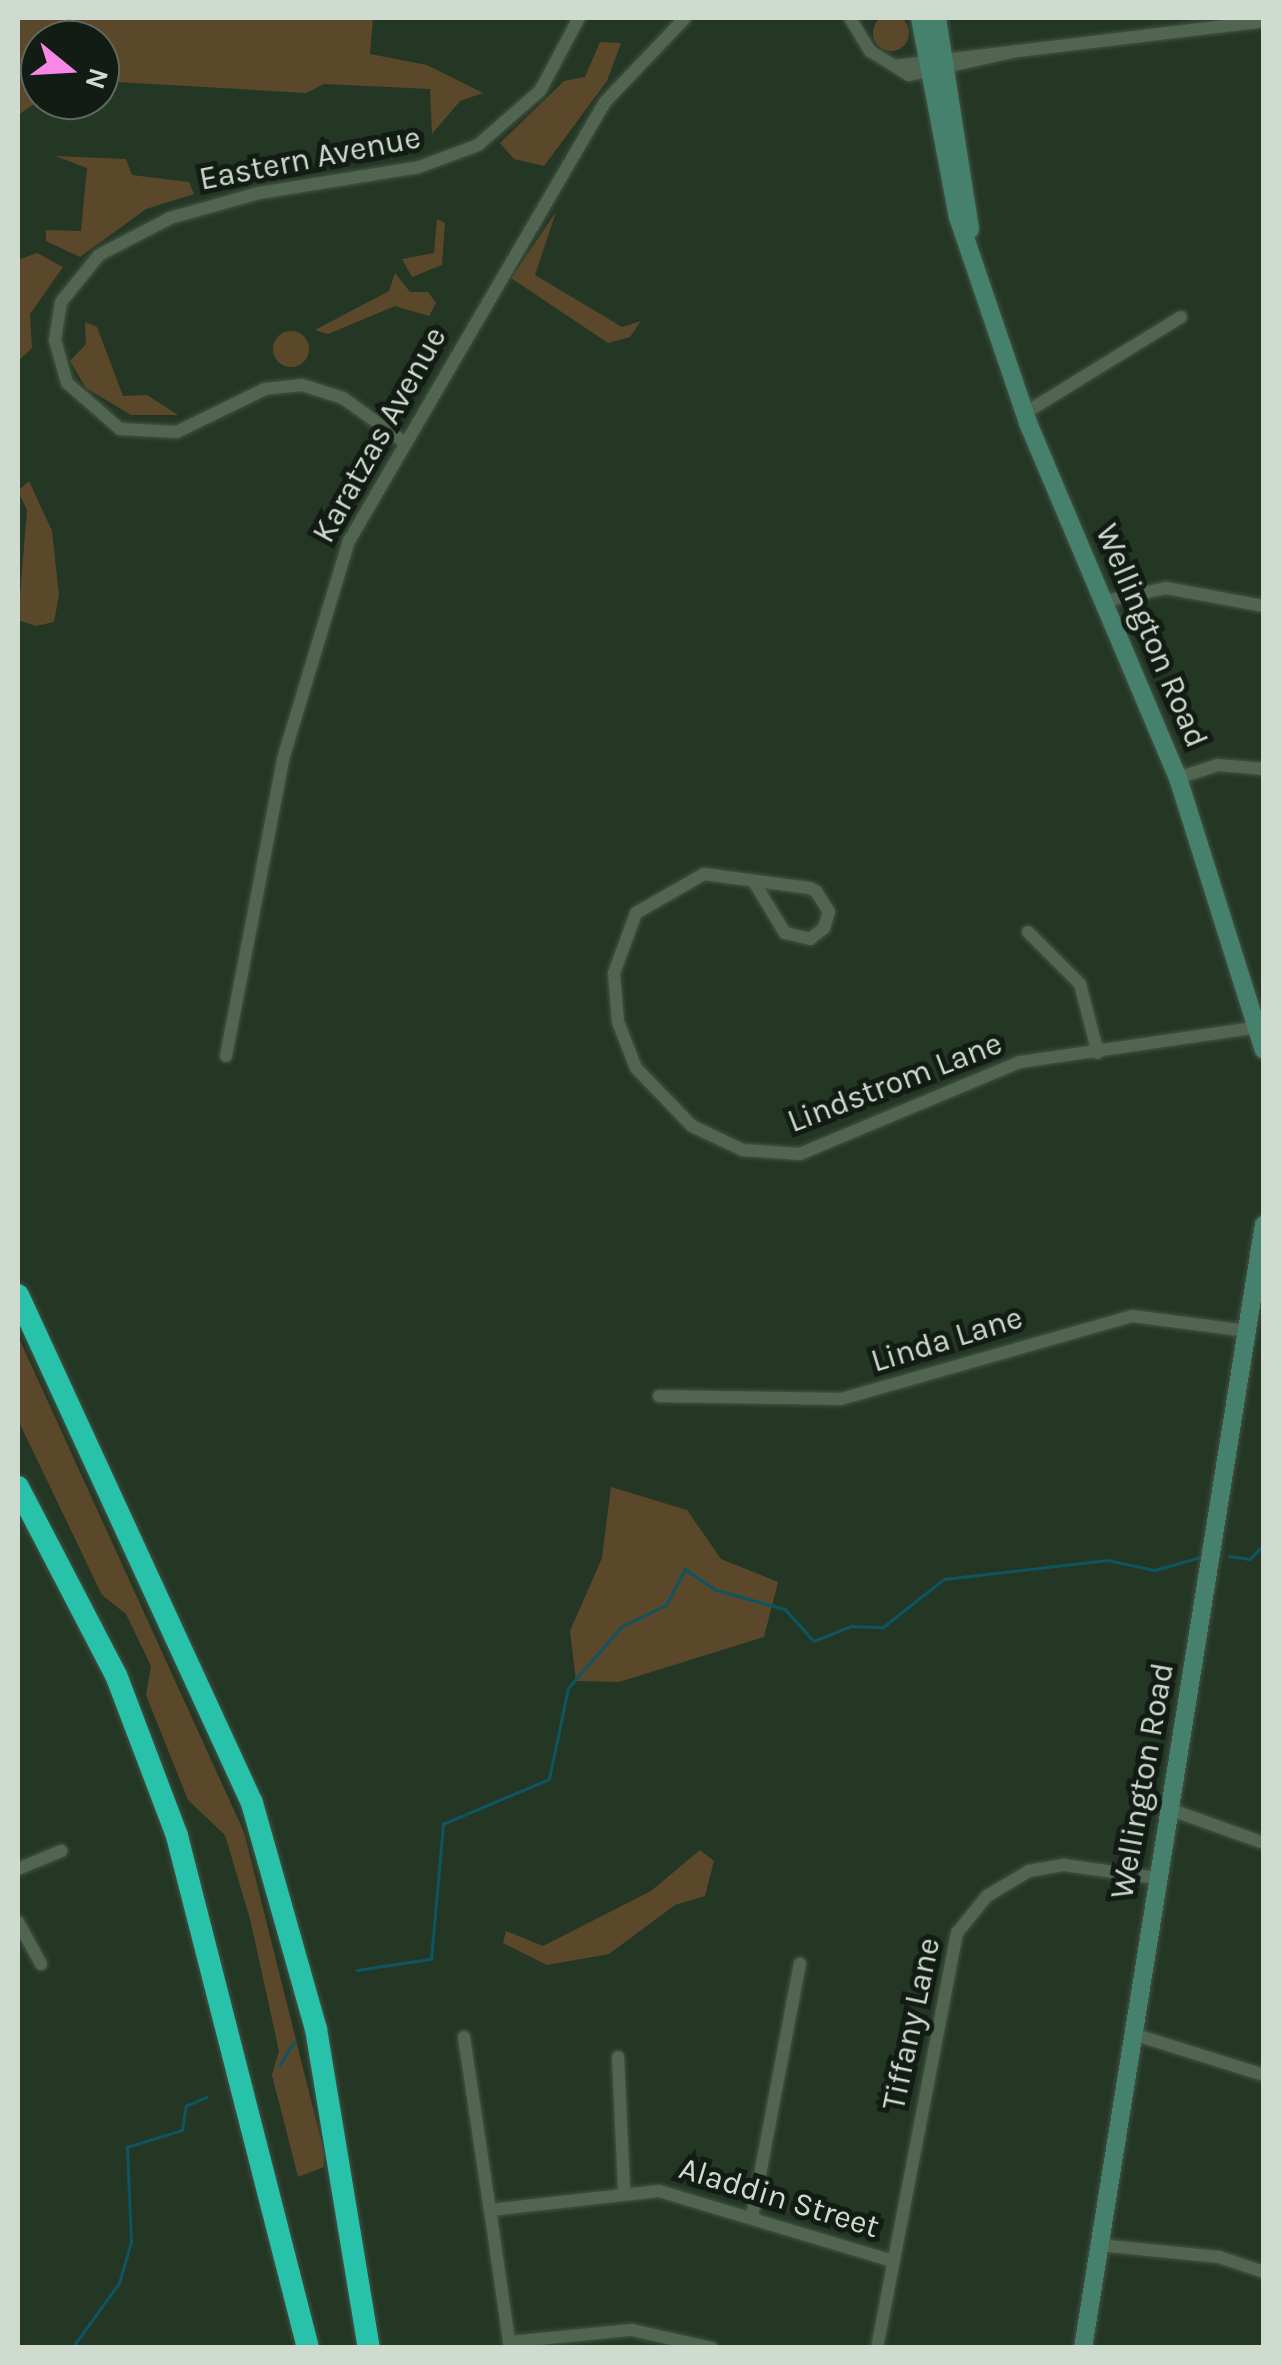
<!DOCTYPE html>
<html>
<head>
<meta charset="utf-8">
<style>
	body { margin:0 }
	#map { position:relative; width:1281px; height:2365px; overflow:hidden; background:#243725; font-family:Karla,sans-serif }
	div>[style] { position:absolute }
	.green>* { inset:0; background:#5b482a }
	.round { border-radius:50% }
	.stream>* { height:2.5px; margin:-1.25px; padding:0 1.25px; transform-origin:1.25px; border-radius:1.25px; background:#0e5563 }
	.roads { filter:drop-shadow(0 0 2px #435344) drop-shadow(0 0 2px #435344) }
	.minor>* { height:12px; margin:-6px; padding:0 6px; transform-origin:6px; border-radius:6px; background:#516551 }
	.secondary>* { height:18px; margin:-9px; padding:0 9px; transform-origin:9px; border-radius:9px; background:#45816c }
	.motorway>* { height:22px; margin:-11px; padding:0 11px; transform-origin:11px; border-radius:11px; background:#28c1aa }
	span { translate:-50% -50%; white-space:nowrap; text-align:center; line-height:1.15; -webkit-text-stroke:10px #131c14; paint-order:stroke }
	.street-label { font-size:32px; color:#d0dbd0 }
	.frame { position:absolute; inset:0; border:20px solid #d0dbd0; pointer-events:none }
	.north { position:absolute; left:20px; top:20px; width:100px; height:100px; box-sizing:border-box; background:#131c14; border:2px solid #5f685f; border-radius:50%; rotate:108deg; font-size:28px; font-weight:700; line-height:40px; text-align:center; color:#d0dbd0 }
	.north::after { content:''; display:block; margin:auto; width:35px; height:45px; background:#f987e8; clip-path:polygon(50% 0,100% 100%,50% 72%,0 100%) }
</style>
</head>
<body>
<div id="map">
	<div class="green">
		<div class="round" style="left:873px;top:15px;width:36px;height:36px"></div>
		<div style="clip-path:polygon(18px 18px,373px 18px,370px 54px,427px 65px,483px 93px,460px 101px,432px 134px,430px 89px,324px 84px,306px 93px,100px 81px,100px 40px,40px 40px,40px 100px,18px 115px)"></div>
		<div style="clip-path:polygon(600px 42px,621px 43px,607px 81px,544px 166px,514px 159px,500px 143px,564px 81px,585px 77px)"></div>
		<div style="clip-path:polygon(55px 156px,126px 159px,132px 175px,189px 182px,194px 194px,146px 209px,80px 257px,46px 241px,46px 230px,81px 231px,87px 168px)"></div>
		<div style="clip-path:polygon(556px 212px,535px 275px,622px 327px,641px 321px,630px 337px,608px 343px,511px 278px)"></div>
		<div style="clip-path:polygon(437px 219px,445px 223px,442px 265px,412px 277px,402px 259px,434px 253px)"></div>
		<div style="clip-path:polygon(37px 253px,63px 267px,30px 314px,32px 348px,18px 361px,18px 260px)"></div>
		<div style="clip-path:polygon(395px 273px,410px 292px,428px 292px,436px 303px,429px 316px,395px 306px,328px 334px,315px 330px,389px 291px)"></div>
		<div style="clip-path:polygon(85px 322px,97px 327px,123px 396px,147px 395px,178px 415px,131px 415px,86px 388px,70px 361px,86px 344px)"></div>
		<div class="round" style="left:273px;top:331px;width:36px;height:36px"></div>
		<div style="clip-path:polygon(29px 481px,52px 531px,59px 595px,54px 622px,36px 626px,18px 620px,27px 510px,18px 491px)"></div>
		<div style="clip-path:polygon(18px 1336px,244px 1832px,324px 2152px,324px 2167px,298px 2177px,272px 2075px,279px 2051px,250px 1919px,225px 1835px,188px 1800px,146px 1695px,151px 1666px,126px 1614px,102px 1595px,18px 1420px)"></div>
		<div style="clip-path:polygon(611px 1487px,687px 1510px,721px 1559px,778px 1582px,764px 1637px,619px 1682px,576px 1681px,570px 1631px,602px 1558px)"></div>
		<div style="clip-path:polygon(700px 1850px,714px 1861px,705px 1896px,675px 1905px,609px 1954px,547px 1965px,503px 1943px,506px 1931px,543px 1946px,651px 1891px)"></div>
	</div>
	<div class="stream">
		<div style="left:1229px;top:1556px;width:21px;rotate:8deg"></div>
		<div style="left:1250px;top:1559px;width:21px;rotate:-47deg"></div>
		<div style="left:357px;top:1970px;width:75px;rotate:-8.5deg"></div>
		<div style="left:431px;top:1959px;width:136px;rotate:-84.9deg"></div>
		<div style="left:443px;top:1824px;width:115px;rotate:-23deg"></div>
		<div style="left:549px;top:1779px;width:93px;rotate:-78.2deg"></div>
		<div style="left:568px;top:1688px;width:81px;rotate:-49deg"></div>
		<div style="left:621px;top:1627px;width:50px;rotate:-26.1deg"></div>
		<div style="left:666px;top:1605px;width:41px;rotate:-62.2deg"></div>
		<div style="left:685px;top:1569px;width:37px;rotate:34deg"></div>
		<div style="left:716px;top:1590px;width:72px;rotate:15.4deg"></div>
		<div style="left:785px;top:1609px;width:43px;rotate:47.8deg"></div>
		<div style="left:814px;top:1641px;width:40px;rotate:-22deg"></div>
		<div style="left:851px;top:1626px;width:32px;rotate:2deg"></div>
		<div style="left:883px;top:1627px;width:78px;rotate:-38.2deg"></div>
		<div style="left:944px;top:1579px;width:164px;rotate:-6.6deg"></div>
		<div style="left:1107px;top:1560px;width:49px;rotate:11.8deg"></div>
		<div style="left:1155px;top:1570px;width:44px;rotate:-15.9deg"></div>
		<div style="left:279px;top:2066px;width:28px;rotate:-58deg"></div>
		<div style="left:72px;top:2348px;width:80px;rotate:-54.1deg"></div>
		<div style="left:119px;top:2283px;width:43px;rotate:-73.7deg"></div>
		<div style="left:131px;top:2242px;width:95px;rotate:-92.4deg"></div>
		<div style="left:127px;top:2147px;width:58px;rotate:-17.2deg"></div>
		<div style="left:182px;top:2130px;width:24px;rotate:-81deg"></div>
		<div style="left:186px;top:2106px;width:22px;rotate:-24deg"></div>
	</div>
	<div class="roads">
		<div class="minor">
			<div style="left:850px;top:18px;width:39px;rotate:59deg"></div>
			<div style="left:870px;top:51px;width:46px;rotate:31.6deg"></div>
			<div style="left:909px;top:75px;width:111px;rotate:-12.5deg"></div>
			<div style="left:894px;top:66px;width:373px;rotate:-6.9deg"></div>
			<div style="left:1025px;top:413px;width:183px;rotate:-31.6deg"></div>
			<div style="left:404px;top:442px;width:75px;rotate:-144.2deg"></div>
			<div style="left:343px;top:398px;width:43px;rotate:-162.4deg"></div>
			<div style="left:302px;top:385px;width:37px;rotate:174deg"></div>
			<div style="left:265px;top:389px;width:98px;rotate:154deg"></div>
			<div style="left:177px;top:432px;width:57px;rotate:-177deg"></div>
			<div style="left:120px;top:429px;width:70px;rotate:-139deg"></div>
			<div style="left:67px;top:383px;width:45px;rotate:-105.6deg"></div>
			<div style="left:55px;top:340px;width:38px;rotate:-81deg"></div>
			<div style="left:61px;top:302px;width:60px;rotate:-51deg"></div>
			<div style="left:99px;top:255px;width:80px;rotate:-27.5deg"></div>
			<div style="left:170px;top:218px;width:92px;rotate:-15.7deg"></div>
			<div style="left:259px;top:193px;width:162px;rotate:-9.2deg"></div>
			<div style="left:419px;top:167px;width:63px;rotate:-20.4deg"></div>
			<div style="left:478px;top:145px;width:82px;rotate:-41.1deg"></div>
			<div style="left:540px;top:91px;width:83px;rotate:-61.9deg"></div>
			<div style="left:1105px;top:601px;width:62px;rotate:-12deg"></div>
			<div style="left:1166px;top:588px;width:100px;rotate:10.4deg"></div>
			<div style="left:1178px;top:778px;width:42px;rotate:-18deg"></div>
			<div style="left:1218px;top:765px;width:46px;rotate:5deg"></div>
			<div style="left:754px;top:882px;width:60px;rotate:58.7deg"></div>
			<div style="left:785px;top:933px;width:26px;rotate:13deg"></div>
			<div style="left:810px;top:939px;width:18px;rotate:-38deg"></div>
			<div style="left:824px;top:928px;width:17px;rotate:-73deg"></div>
			<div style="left:829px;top:912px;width:25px;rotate:-122deg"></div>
			<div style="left:816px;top:891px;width:8px;rotate:-157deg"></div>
			<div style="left:809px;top:888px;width:106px;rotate:-172.4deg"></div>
			<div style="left:704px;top:874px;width:78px;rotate:150.2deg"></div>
			<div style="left:636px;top:913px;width:64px;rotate:110.1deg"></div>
			<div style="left:614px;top:973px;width:49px;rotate:85.3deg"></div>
			<div style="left:618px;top:1022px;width:49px;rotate:68.6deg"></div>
			<div style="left:636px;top:1068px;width:81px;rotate:46deg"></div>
			<div style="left:692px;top:1126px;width:56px;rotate:25.2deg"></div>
			<div style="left:743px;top:1150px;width:57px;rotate:4deg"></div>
			<div style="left:800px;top:1154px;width:238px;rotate:-22.7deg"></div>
			<div style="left:1020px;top:1062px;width:244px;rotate:-8.3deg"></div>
			<div style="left:1028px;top:932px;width:74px;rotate:45deg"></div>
			<div style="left:1080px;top:984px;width:71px;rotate:75.4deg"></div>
			<div style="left:226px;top:1056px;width:302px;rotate:-79.1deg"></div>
			<div style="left:283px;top:759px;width:228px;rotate:-73.2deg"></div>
			<div style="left:349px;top:541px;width:508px;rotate:-59.75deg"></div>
			<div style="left:605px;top:102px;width:116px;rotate:-46.4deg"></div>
			<div style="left:659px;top:1396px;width:182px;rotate:0.9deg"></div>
			<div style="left:841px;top:1399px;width:303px;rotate:-15.9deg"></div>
			<div style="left:1132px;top:1316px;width:116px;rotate:7.4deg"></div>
			<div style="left:1169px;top:1809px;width:101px;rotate:19.7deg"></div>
			<div style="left:18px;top:1869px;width:47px;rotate:-22.7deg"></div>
			<div style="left:18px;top:1922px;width:48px;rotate:61.3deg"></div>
			<div style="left:1133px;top:2034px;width:137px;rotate:17.4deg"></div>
			<div style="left:464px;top:2037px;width:175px;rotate:81.5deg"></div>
			<div style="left:618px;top:2057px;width:132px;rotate:87.4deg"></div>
			<div style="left:752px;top:2217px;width:258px;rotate:-79.3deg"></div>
			<div style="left:1099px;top:2245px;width:121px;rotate:5.7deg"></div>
			<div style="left:1219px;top:2257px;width:47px;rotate:18.4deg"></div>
			<div style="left:509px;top:2342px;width:124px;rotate:-5.6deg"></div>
			<div style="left:632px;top:2330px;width:82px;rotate:12.7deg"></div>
			<div style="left:510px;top:2348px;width:139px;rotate:-98.2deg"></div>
			<div style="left:490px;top:2210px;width:170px;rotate:-6.4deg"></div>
			<div style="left:659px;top:2191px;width:244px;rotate:16.7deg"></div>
			<div style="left:877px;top:2348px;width:423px;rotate:-79.1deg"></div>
			<div style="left:957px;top:1933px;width:48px;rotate:-51deg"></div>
			<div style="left:987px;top:1896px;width:49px;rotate:-30.8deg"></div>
			<div style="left:1029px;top:1871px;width:36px;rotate:-10deg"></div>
			<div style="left:1064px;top:1865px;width:93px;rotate:8deg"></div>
		</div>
		<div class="secondary">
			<div style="left:920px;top:18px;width:203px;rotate:79.2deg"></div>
			<div style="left:958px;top:217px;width:218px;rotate:71.2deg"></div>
			<div style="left:1028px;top:423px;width:385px;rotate:67.1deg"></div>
			<div style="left:1178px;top:778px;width:285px;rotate:72.5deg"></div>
			<div style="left:937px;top:18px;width:214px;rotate:81.1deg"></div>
			<div style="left:1083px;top:2348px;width:1138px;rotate:-80.85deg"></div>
		</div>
		<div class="motorway">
			<div style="left:18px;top:1295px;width:559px;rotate:65.27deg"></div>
			<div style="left:252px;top:1803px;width:235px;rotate:74.2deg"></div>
			<div style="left:316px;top:2029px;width:323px;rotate:80.6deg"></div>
			<div style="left:18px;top:1487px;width:212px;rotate:62.5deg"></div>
			<div style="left:116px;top:1675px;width:172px;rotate:69.2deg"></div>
			<div style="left:177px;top:1836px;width:528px;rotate:75.65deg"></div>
		</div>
	</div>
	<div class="street-label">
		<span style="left:310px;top:159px;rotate:-11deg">Eastern Avenue</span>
		<span style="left:380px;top:435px;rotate:-61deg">Karatzas Avenue</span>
		<span style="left:1151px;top:636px;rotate:67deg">Wellington Road</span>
		<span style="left:895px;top:1083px;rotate:-21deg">Lindstrom Lane</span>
		<span style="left:947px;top:1340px;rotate:-17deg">Linda Lane</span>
		<span style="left:1143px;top:1781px;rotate:-80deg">Wellington Road</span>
		<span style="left:912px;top:2024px;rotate:-78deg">Tiffany Lane</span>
		<span style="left:779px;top:2198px;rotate:17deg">Aladdin Street</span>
	</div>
	<div class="frame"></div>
	<div class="north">N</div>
</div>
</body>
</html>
